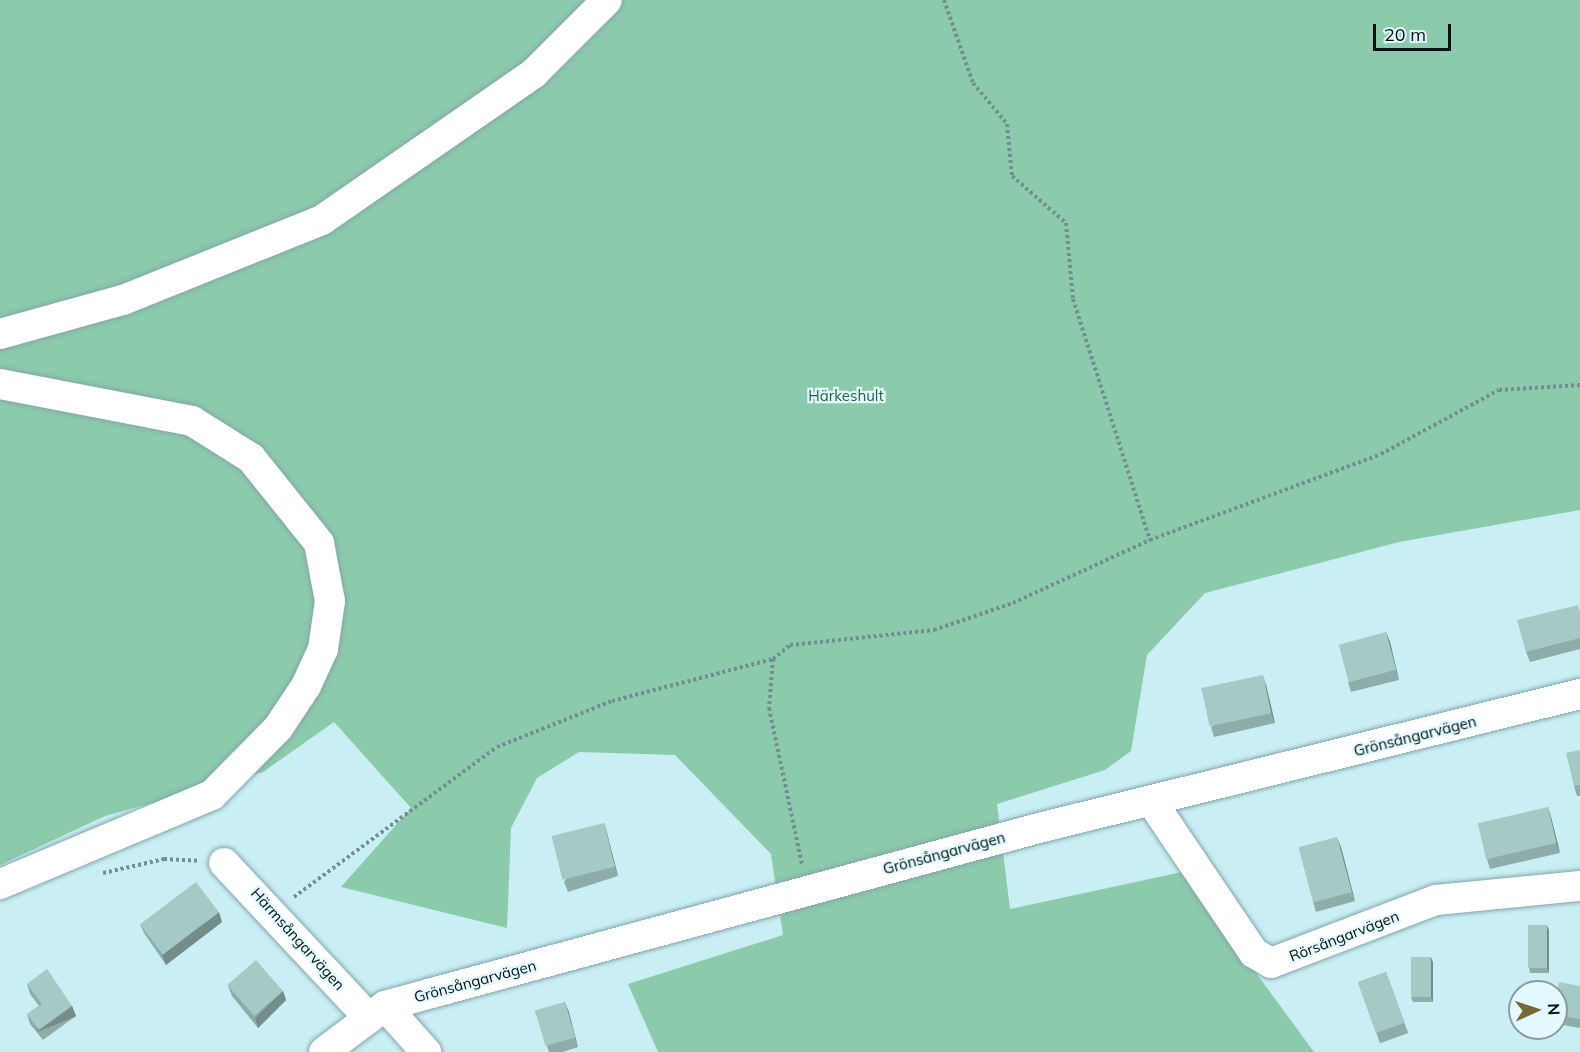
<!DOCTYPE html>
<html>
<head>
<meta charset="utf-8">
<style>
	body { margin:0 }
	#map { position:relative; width:1580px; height:1052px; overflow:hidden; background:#c9eff5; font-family:Mulish,sans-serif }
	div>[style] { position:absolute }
	.green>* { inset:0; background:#8bcaab }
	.path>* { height:4px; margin-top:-2px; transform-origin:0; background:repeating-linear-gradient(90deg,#738e92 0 3px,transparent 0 6px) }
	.roads { filter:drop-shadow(0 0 2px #82a5ab) drop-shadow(0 0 2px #82a5ab) }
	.street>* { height:30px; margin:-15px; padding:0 15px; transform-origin:15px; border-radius:15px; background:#fff }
	.wall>* { inset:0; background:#8eada9; transform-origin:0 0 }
	.shaded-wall>* { inset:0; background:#748d89; transform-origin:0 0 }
	.building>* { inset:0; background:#a5c9c4; transform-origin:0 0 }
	span { translate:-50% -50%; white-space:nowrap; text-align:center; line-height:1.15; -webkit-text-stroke:4.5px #e3f9fd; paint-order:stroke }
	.park-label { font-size:15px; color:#216147 }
	.street-label { font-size:15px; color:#041012 }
	.north { position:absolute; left:1508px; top:980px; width:60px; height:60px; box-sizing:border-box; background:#e3f9fd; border:2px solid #8a9c9f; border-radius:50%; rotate:87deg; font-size:16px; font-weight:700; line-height:24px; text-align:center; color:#041012 }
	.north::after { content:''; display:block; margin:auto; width:21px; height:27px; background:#776936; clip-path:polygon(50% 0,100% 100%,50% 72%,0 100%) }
	.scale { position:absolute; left:1373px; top:24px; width:78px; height:27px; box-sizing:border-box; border:3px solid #041012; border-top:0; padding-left:8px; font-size:18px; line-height:21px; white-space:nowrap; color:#041012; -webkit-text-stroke:4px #e3f9fd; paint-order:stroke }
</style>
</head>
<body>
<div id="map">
	<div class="green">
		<div style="clip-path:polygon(0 0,1580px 0,1580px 510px,1399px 542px,1205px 593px,1147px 655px,1131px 751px,1105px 770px,997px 804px,1010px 909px,1182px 872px,1314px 1052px,658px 1052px,628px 984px,783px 935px,771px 854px,675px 755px,579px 752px,537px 778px,511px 828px,507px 928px,341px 887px,411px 808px,334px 722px,263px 772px,105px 816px,0 865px)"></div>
	</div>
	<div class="path">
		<div style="left:944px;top:0;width:88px;rotate:70.7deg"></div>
		<div style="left:973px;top:83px;width:53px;rotate:50.3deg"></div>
		<div style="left:1007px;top:124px;width:52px;rotate:84.5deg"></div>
		<div style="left:1012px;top:176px;width:72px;rotate:41deg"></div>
		<div style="left:1066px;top:223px;width:76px;rotate:84.7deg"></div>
		<div style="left:1073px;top:299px;width:253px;rotate:72.3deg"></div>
		<div style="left:773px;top:659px;width:49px;rotate:94.7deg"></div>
		<div style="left:769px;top:708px;width:159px;rotate:78.1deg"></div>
		<div style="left:103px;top:873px;width:63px;rotate:-12.9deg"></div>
		<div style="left:164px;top:859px;width:35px;rotate:3deg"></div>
		<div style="left:294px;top:897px;width:252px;rotate:-36.5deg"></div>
		<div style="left:497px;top:747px;width:124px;rotate:-21.8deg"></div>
		<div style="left:612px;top:701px;width:166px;rotate:-14.6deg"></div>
		<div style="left:773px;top:659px;width:22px;rotate:-39deg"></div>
		<div style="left:790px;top:645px;width:145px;rotate:-5.9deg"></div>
		<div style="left:934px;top:630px;width:83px;rotate:-18.9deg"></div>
		<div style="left:1013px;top:603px;width:151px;rotate:-24.7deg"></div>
		<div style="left:1150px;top:540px;width:246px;rotate:-20.4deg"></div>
		<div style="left:1381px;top:454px;width:134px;rotate:-28.5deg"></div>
		<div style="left:1499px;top:390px;width:81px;rotate:-3.5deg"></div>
	</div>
	<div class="roads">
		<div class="street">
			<div style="left:0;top:334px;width:128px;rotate:-15.5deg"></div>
			<div style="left:123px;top:300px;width:214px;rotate:-21.9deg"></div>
			<div style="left:322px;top:220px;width:258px;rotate:-34.7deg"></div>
			<div style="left:534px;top:73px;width:103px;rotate:-45deg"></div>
			<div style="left:0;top:384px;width:196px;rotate:10.9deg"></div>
			<div style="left:192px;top:421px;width:70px;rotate:32.1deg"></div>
			<div style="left:251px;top:458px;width:109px;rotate:51.3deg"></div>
			<div style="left:319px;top:543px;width:59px;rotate:79.3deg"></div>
			<div style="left:330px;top:601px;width:49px;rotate:98.3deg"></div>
			<div style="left:323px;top:649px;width:41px;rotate:114.7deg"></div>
			<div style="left:306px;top:686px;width:50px;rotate:123.7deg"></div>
			<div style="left:278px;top:728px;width:94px;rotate:134.6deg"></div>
			<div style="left:212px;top:795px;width:230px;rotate:157.2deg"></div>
			<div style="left:1152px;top:802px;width:182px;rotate:56deg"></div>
			<div style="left:1254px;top:953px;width:20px;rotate:30deg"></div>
			<div style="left:1271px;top:963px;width:177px;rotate:-20.9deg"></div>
			<div style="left:1436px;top:900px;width:145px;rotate:-5.6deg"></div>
			<div style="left:224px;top:863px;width:212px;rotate:46.9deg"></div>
			<div style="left:385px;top:1006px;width:62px;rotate:48.3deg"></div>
			<div style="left:324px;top:1052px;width:76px;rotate:-37deg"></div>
			<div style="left:385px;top:1006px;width:49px;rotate:-15.5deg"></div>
			<div style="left:432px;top:993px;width:625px;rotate:-15.21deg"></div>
			<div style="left:1035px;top:829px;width:561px;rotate:-13.91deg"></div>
		</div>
	</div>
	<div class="wall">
		<div style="clip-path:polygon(1580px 611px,1580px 649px,1530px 662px,1526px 652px)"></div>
		<div style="clip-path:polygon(1386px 632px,1390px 642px,1399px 680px,1351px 692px,1348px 682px)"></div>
		<div style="clip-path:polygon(1266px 685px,1275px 723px,1214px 737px,1211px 727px)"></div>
		<div style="clip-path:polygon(1580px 750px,1580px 796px,1577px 796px,1574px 786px)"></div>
		<div style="clip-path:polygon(1548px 807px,1551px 817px,1560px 853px,1490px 869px,1487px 859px)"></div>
		<div style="clip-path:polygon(604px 823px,607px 833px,618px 876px,568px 892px,564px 882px)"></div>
		<div style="clip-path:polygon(1341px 847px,1355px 901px,1316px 912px,1313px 902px)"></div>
		<div style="clip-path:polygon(222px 922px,166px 965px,144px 933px,140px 924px)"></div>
		<div style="clip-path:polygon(1549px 930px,1549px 973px,1530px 973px,1529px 968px)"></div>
		<div style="clip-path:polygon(1433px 962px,1433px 1002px,1413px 1002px,1411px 997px)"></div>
		<div style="left:1386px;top:972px;width:65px;height:30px;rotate:70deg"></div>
		<div style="clip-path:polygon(27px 984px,72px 1006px,76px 1016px,43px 1040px,30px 1024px,27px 1014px,39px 1006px,30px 994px)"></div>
		<div style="clip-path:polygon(228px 986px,283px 991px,286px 1000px,258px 1028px,232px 996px)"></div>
		<div style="clip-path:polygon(1580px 986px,1580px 1028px,1557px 1024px,1556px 999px)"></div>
		<div style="clip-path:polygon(565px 1002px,578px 1047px,563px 1052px,549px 1052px,535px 1011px)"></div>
	</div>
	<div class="shaded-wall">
		<div style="clip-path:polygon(1386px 632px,1390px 642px,1399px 680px,1396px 670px)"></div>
		<div style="clip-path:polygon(1263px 675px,1266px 685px,1275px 723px,1271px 713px)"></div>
		<div style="clip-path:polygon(1548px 807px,1551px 817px,1560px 853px,1556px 843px)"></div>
		<div style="clip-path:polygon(604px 823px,607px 833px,618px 876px,615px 867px)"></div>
		<div style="clip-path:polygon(1337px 837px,1341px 847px,1355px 901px,1352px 892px)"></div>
		<div style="clip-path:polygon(219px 912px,222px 922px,166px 965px,162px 955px)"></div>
		<div style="clip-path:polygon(1547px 925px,1549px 930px,1549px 973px,1547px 968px)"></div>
		<div style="clip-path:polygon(1431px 957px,1433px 962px,1433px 1002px,1431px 997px)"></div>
		<div style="clip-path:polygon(283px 991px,286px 1000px,258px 1028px,255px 1018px)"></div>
		<div style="clip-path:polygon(565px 1002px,569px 1012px,578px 1047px,575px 1038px)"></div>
		<div style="left:72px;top:1006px;width:11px;height:41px;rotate:68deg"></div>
	</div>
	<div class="building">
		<div style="clip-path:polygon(1578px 605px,1580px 614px,1580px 638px,1526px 652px,1517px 620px)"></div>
		<div style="left:1386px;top:632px;width:39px;height:49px;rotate:75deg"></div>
		<div style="left:1263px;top:675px;width:39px;height:63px;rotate:78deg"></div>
		<div style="clip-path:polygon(1580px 750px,1580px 785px,1574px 786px,1566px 753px)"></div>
		<div style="left:1548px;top:807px;width:37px;height:72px;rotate:77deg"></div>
		<div style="left:604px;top:823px;width:45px;height:54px;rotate:76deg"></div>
		<div style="left:1337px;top:837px;width:57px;height:40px;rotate:75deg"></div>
		<div style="left:196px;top:882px;width:38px;height:70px;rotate:53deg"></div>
		<div style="left:1547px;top:925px;width:43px;height:19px;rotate:90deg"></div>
		<div style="left:1411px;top:957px;width:20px;height:40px"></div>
		<div style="left:256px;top:960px;width:41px;height:38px;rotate:49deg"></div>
		<div style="clip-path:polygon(47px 969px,72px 1006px,39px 1030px,27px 1014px,42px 1004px,27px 984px)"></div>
		<div style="left:1386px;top:972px;width:54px;height:30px;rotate:70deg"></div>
		<div style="clip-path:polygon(1559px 982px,1580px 986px,1580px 1019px,1556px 1015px,1556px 999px)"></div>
		<div style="left:565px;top:1002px;width:37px;height:31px;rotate:74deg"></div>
	</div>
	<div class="park-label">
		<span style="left:846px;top:396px">Härkeshult</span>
	</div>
	<div class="street-label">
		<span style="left:1415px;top:736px;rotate:-14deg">Grönsångarvägen</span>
		<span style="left:944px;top:853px;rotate:-15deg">Grönsångarvägen</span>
		<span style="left:1344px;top:936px;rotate:-21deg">Rörsångarvägen</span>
		<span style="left:298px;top:939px;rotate:48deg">Härmsångarvägen</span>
		<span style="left:475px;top:981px;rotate:-15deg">Grönsångarvägen</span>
	</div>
	<div class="north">N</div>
	<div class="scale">20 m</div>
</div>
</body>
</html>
